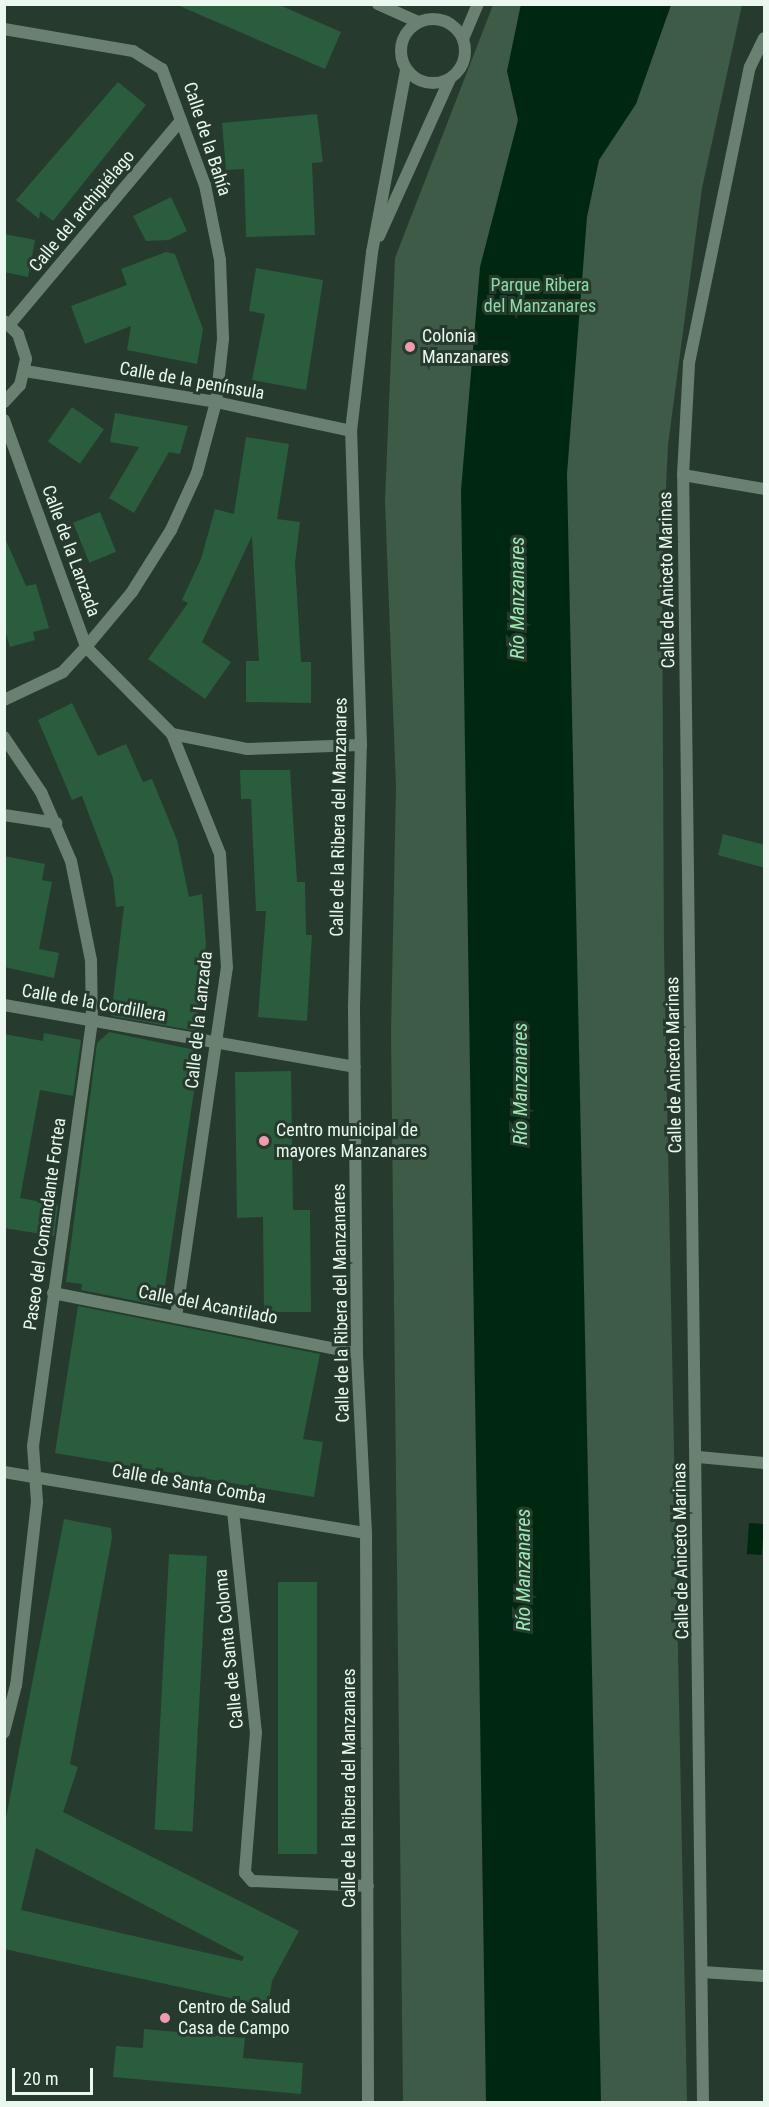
<!DOCTYPE html>
<html>
<head>
<meta charset="utf-8">
<style>
	body { margin:0 }
	#map { position:relative; width:769px; height:2107px; overflow:hidden; background:#263b2d; font-family:"Roboto Condensed",sans-serif }
	div>[style] { position:absolute }
	.green>* { inset:0; background:#3d5b47 }
	.water>* { inset:0; background:#002811; transform-origin:0 0 }
	.building>* { inset:0; background:#295d3d; transform-origin:0 0 }
	.street>* { height:12px; margin:-6px; padding:0 6px; transform-origin:6px; border-radius:6px; background:#6a8070 }
	.street>.ring { margin:-6px; padding:0; box-sizing:content-box; background:none; border:12px solid #6a8070; border-radius:50% }
	.dots>* { width:16px; height:16px; translate:-50% -50%; box-sizing:border-box; border:3px solid #263b2d; border-radius:50% }
	span { translate:-50% -50%; white-space:nowrap; text-align:center; line-height:1.15; -webkit-text-stroke:6px #263b2d; paint-order:stroke }
	.street-label { font-size:18px; color:#ebf8ef }
	.park-label { font-size:18px; color:#8cdba7 }
	.poi-label { font-size:18px; color:#ebf8ef }
	.left { translate:0 -50%; text-align:left }
	.water-label { font-size:20px; color:#9beab5; font-style:italic }
	.frame { position:absolute; inset:0; border:6px solid #ebf8ef; pointer-events:none }
	.scale { position:absolute; left:12px; top:2068px; width:81px; height:27px; box-sizing:border-box; border:3px solid #ebf8ef; border-top:0; padding-left:8px; font-size:18px; line-height:21px; white-space:nowrap; color:#ebf8ef; -webkit-text-stroke:4px #263b2d; paint-order:stroke }
</style>
</head>
<body>
<div id="map">
	<div class="green">
		<div style="clip-path:polygon(493px 5px,633px 5px,667px 16px,671px 5px,742px 5px,702px 188px,668px 445px,662px 572px,664px 948px,687px 2102px,403px 2102px,391px 1032px,396px 787px,385px 501px,395px 258px)"></div>
	</div>
	<div class="water">
		<div style="clip-path:polygon(521px 4px,671px 5px,636px 104px,599px 160px,587px 217px,567px 474px,601px 2102px,486px 2102px,461px 490px,480px 267px,518px 120px,507px 71px)"></div>
		<div style="left:749px;top:1523px;width:15px;height:31px;rotate:4deg"></div>
	</div>
	<div class="building">
		<div style="clip-path:polygon(175px 4px,277px 4px,341px 32px,325px 69px)"></div>
		<div style="clip-path:polygon(118px 82px,146px 105px,53px 221px,40px 211px,39px 219px,16px 200px)"></div>
		<div style="clip-path:polygon(317px 114px,323px 162px,312px 163px,315px 235px,246px 237px,244px 169px,226px 170px,222px 123px)"></div>
		<div style="clip-path:polygon(171px 197px,187px 231px,169px 240px,146px 241px,133px 216px)"></div>
		<div style="clip-path:polygon(4px 234px,35px 240px,28px 277px,4px 272px)"></div>
		<div style="clip-path:polygon(166px 252px,175px 254px,203px 329px,197px 364px,127px 350px,131px 326px,85px 344px,71px 306px,127px 285px,121px 269px)"></div>
		<div style="clip-path:polygon(256px 268px,323px 280px,306px 390px,252px 380px,265px 314px,249px 311px)"></div>
		<div style="left:72px;top:407px;width:39px;height:42px;rotate:35deg"></div>
		<div style="clip-path:polygon(115px 413px,188px 426px,180px 454px,169px 452px,134px 513px,109px 498px,139px 447px,110px 442px)"></div>
		<div style="clip-path:polygon(246px 437px,289px 444px,277px 519px,300px 522px,295px 563px,301px 662px,311px 662px,311px 703px,246px 702px,246px 661px,259px 661px,252px 536px,202px 642px,231px 662px,205px 699px,148px 659px,188px 603px,182px 600px,201px 559px,215px 509px,234px 514px)"></div>
		<div style="left:100px;top:512px;width:43px;height:29px;rotate:68deg"></div>
		<div style="clip-path:polygon(4px 536px,26px 586px,36px 584px,49px 628px,33px 632px,35px 640px,10px 647px,4px 627px)"></div>
		<div style="clip-path:polygon(72px 703px,98px 756px,126px 744px,143px 782px,152px 779px,177px 840px,189px 897px,202px 894px,206px 944px,196px 1031px,111px 1016px,124px 906px,116px 907px,113px 878px,82px 796px,72px 800px,38px 720px)"></div>
		<div style="clip-path:polygon(240px 770px,290px 770px,297px 882px,305px 882px,306px 935px,312px 935px,307px 1021px,258px 1017px,266px 911px,256px 911px,251px 799px,241px 799px)"></div>
		<div style="clip-path:polygon(723px 834px,765px 845px,765px 868px,718px 855px)"></div>
		<div style="clip-path:polygon(4px 856px,45px 864px,42px 880px,52px 882px,39px 949px,59px 953px,54px 978px,4px 967px)"></div>
		<div style="clip-path:polygon(109px 1032px,200px 1051px,162px 1306px,81px 1290px,82px 1284px,66px 1282px,97px 1043px)"></div>
		<div style="clip-path:polygon(44px 1033px,81px 1040px,73px 1096px,40px 1090px,20px 1198px,58px 1205px,54px 1236px,4px 1228px,4px 1034px,43px 1041px)"></div>
		<div style="clip-path:polygon(291px 1071px,293px 1210px,310px 1210px,311px 1312px,264px 1312px,263px 1217px,237px 1218px,235px 1072px)"></div>
		<div style="clip-path:polygon(78px 1306px,320px 1354px,303px 1439px,323px 1442px,314px 1497px,55px 1453px)"></div>
		<div style="clip-path:polygon(evenodd,64px 1519px,111px 1528px,112px 1538px,70px 1764px,78px 1767px,63px 1812px,299px 1931px,272px 1981px,268px 2006px,4px 1949px,4px 1828px,64px 1519px,36px 1848px,244px 1957px,242px 1961px,21px 1910px,36px 1848px)"></div>
		<div style="left:169px;top:1554px;width:38px;height:276px;rotate:3deg"></div>
		<div style="left:278px;top:1582px;width:39px;height:272px"></div>
		<div style="clip-path:polygon(144px 2029px,245px 2038px,243px 2058px,303px 2063px,301px 2094px,113px 2077px,116px 2046px,143px 2048px)"></div>
	</div>
	<div class="street">
		<div style="left:378px;top:4px;width:44px;rotate:24.2deg"></div>
		<div class="ring" style="left:401px;top:19px;width:52px;height:52px"></div>
		<div style="left:4px;top:29px;width:131px;rotate:9.7deg"></div>
		<div style="left:133px;top:51px;width:34px;rotate:32deg"></div>
		<div style="left:162px;top:69px;width:124px;rotate:69.7deg"></div>
		<div style="left:205px;top:185px;width:76px;rotate:78.7deg"></div>
		<div style="left:220px;top:260px;width:79px;rotate:87.8deg"></div>
		<div style="left:223px;top:339px;width:63px;rotate:96.3deg"></div>
		<div style="left:216px;top:402px;width:73px;rotate:105deg"></div>
		<div style="left:197px;top:473px;width:63px;rotate:114.5deg"></div>
		<div style="left:171px;top:530px;width:73px;rotate:122.2deg"></div>
		<div style="left:132px;top:592px;width:72px;rotate:129.9deg"></div>
		<div style="left:86px;top:647px;width:34px;rotate:133deg"></div>
		<div style="left:63px;top:672px;width:65px;rotate:154.6deg"></div>
		<div style="left:463px;top:39px;width:38px;rotate:-67deg"></div>
		<div style="left:379px;top:236px;width:172px;rotate:-65.7deg"></div>
		<div style="left:4px;top:321px;width:19px;rotate:43deg"></div>
		<div style="left:18px;top:334px;width:26px;rotate:72deg"></div>
		<div style="left:26px;top:359px;width:27px;rotate:103deg"></div>
		<div style="left:20px;top:385px;width:23px;rotate:133deg"></div>
		<div style="left:10px;top:324px;width:266px;rotate:-50deg"></div>
		<div style="left:25px;top:371px;width:193px;rotate:9.2deg"></div>
		<div style="left:216px;top:402px;width:138px;rotate:12.1deg"></div>
		<div style="left:4px;top:420px;width:241px;rotate:70.1deg"></div>
		<div style="left:86px;top:647px;width:122px;rotate:45.3deg"></div>
		<div style="left:172px;top:734px;width:129px;rotate:68.2deg"></div>
		<div style="left:220px;top:854px;width:113px;rotate:86.5deg"></div>
		<div style="left:227px;top:967px;width:354px;rotate:98.3deg"></div>
		<div style="left:683px;top:475px;width:82px;rotate:9.8deg"></div>
		<div style="left:172px;top:734px;width:76px;rotate:11.3deg"></div>
		<div style="left:247px;top:749px;width:114px;rotate:-2deg"></div>
		<div style="left:4px;top:737px;width:66px;rotate:56.1deg"></div>
		<div style="left:41px;top:792px;width:75px;rotate:66.5deg"></div>
		<div style="left:71px;top:861px;width:101px;rotate:78.6deg"></div>
		<div style="left:91px;top:960px;width:61px;rotate:89.1deg"></div>
		<div style="left:92px;top:1021px;width:429px;rotate:97.9deg"></div>
		<div style="left:33px;top:1446px;width:56px;rotate:85.9deg"></div>
		<div style="left:37px;top:1502px;width:184px;rotate:96.5deg"></div>
		<div style="left:16px;top:1685px;width:49px;rotate:104.3deg"></div>
		<div style="left:4px;top:815px;width:53px;rotate:8.7deg"></div>
		<div style="left:4px;top:1005px;width:356px;rotate:10deg"></div>
		<div style="left:53px;top:1293px;width:310px;rotate:11.2deg"></div>
		<div style="left:698px;top:1457px;width:66px;rotate:5.2deg"></div>
		<div style="left:4px;top:1472px;width:367px;rotate:9.6deg"></div>
		<div style="left:233px;top:1511px;width:222px;rotate:84.1deg"></div>
		<div style="left:256px;top:1732px;width:141px;rotate:94.5deg"></div>
		<div style="left:245px;top:1873px;width:11px;rotate:49deg"></div>
		<div style="left:252px;top:1881px;width:116px;rotate:2.5deg"></div>
		<div style="left:702px;top:1972px;width:62px;rotate:3.7deg"></div>
		<div style="left:368px;top:2102px;width:569px;rotate:-90.2deg"></div>
		<div style="left:366px;top:1533px;width:180px;rotate:-92.9deg"></div>
		<div style="left:357px;top:1353px;width:346px;rotate:-90.5deg"></div>
		<div style="left:354px;top:1007px;width:262px;rotate:-88.5deg"></div>
		<div style="left:361px;top:745px;width:314px;rotate:-91.8deg"></div>
		<div style="left:351px;top:431px;width:180px;rotate:-83.3deg"></div>
		<div style="left:372px;top:252px;width:185px;rotate:-79.4deg"></div>
		<div style="left:703px;top:2102px;width:1627px;rotate:-90.7deg"></div>
		<div style="left:683px;top:475px;width:112px;rotate:-86.9deg"></div>
		<div style="left:689px;top:363px;width:302px;rotate:-78.4deg"></div>
		<div style="left:750px;top:67px;width:32px;rotate:-64deg"></div>
	</div>
	<div class="dots">
		<div style="left:410px;top:347px;background:#f29aaf"></div>
		<div style="left:264px;top:1141px;background:#f29aaf"></div>
		<div style="left:165px;top:2018px;background:#f29aaf"></div>
	</div>
	<div class="street-label">
		<span style="left:207px;top:139px;rotate:72deg">Calle de la Bahía</span>
		<span style="left:82px;top:211px;rotate:-50deg">Calle del archipiélago</span>
		<span style="left:192px;top:381px;rotate:10deg">Calle de la península</span>
		<span style="left:71px;top:551px;rotate:70deg">Calle de la Lanzada</span>
		<span style="left:667px;top:580px;rotate:-91deg">Calle de Aniceto Marinas</span>
		<span style="left:339px;top:817px;rotate:-89deg">Calle de la Ribera del Manzanares</span>
		<span style="left:94px;top:1003px;rotate:10deg">Calle de la Cordillera</span>
		<span style="left:199px;top:1020px;rotate:-84deg">Calle de la Lanzada</span>
		<span style="left:674px;top:1065px;rotate:-91deg">Calle de Aniceto Marinas</span>
		<span style="left:45px;top:1224px;rotate:-82deg">Paseo del Comandante Fortea</span>
		<span style="left:341px;top:1303px;rotate:-91deg">Calle de la Ribera del Manzanares</span>
		<span style="left:208px;top:1305px;rotate:11deg">Calle del Acantilado</span>
		<span style="left:189px;top:1484px;rotate:10deg">Calle de Santa Comba</span>
		<span style="left:681px;top:1551px;rotate:-91deg">Calle de Aniceto Marinas</span>
		<span style="left:229px;top:1649px;rotate:-96deg">Calle de Santa Coloma</span>
		<span style="left:349px;top:1788px;rotate:-90deg">Calle de la Ribera del Manzanares</span>
	</div>
	<div class="park-label">
		<span style="left:540px;top:296px">Parque Ribera<br>del Manzanares</span>
	</div>
	<div class="poi-label">
		<span class="left" style="left:422px;top:347px">Colonia<br>Manzanares</span>
		<span class="left" style="left:276px;top:1141px">Centro municipal de<br>mayores Manzanares</span>
		<span class="left" style="left:178px;top:2018px">Centro de Salud<br>Casa de Campo</span>
	</div>
	<div class="water-label">
		<span style="left:517px;top:598px;rotate:-90deg">Río Manzanares</span>
		<span style="left:520px;top:1084px;rotate:-90deg">Río Manzanares</span>
		<span style="left:523px;top:1570px;rotate:-90deg">Río Manzanares</span>
	</div>
	<div class="frame"></div>
	<div class="scale">20 m</div>
</div>
</body>
</html>
